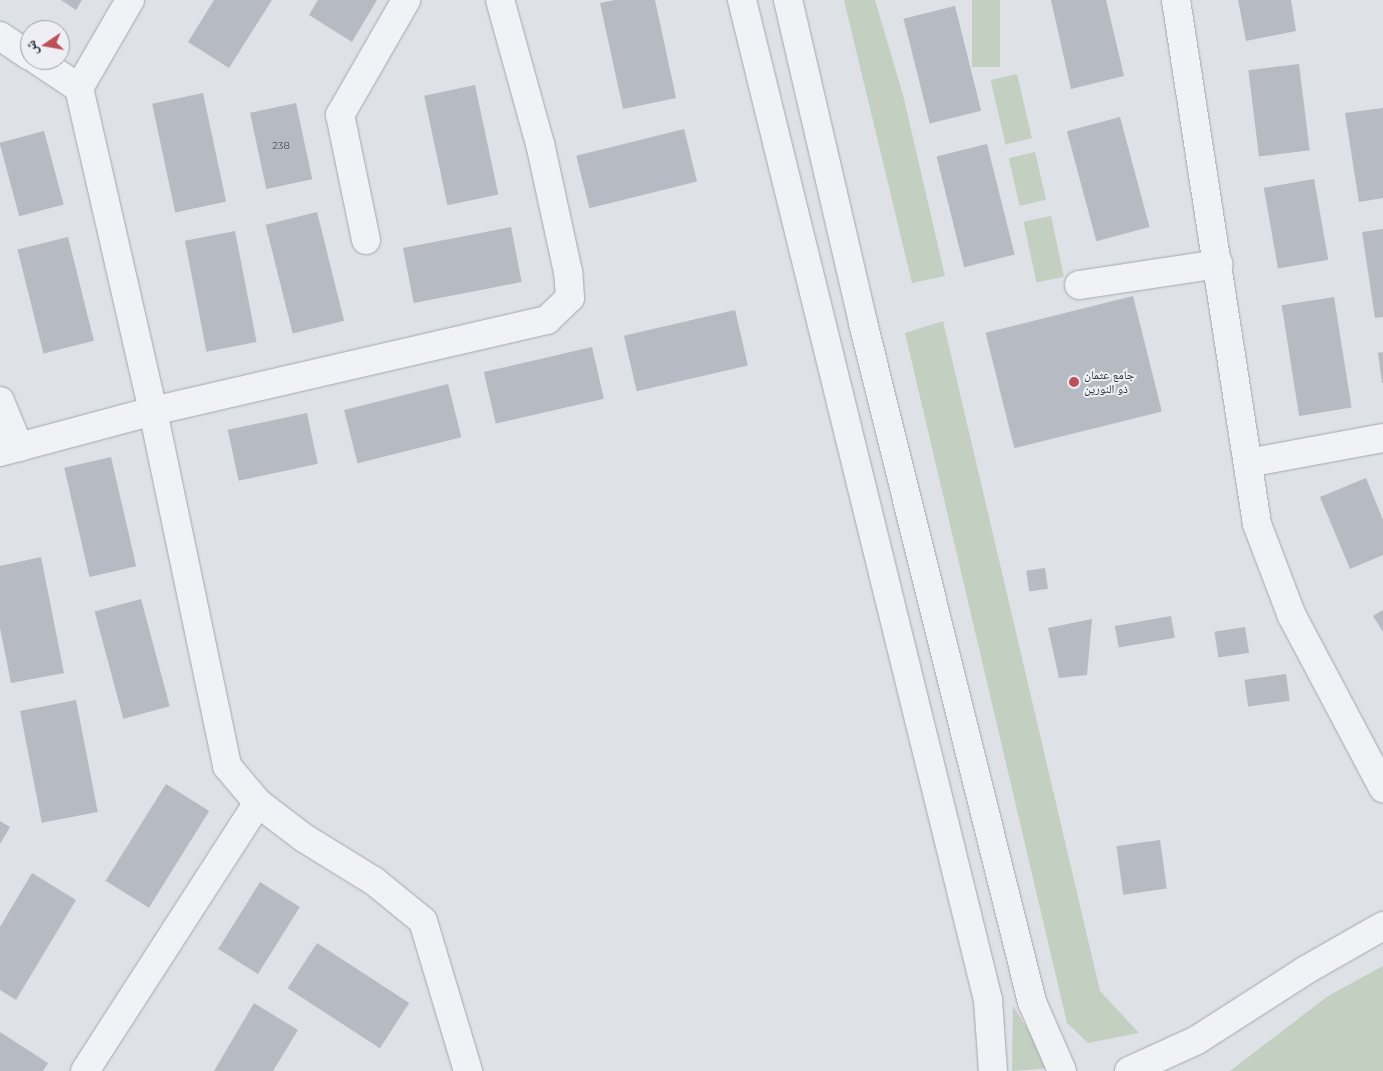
<!DOCTYPE html>
<html>
<head>
<meta charset="utf-8">
<style>
	body { margin:0 }
	#map { position:relative; width:1383px; height:1071px; overflow:hidden; background:#dee1e6; font-family:Montserrat,"Noto Naskh Arabic",sans-serif }
	div>[style] { position:absolute }
	.green>* { inset:0; background:#c3cfc0; transform-origin:0 0 }
	.building>* { inset:0; background:#b6bac2; transform-origin:0 0 }
	.roads { filter:drop-shadow(0 0 1px #a4a8af) drop-shadow(0 0 1px #a4a8af) }
	.minor>* { height:28px; margin:-14px; padding:0 14px; transform-origin:14px; border-radius:14px; background:#f0f2f5 }
	.dots>* { width:14px; height:14px; translate:-50% -50%; box-sizing:border-box; border:2px solid #edeff4; border-radius:50% }
	span { translate:-50% -50%; white-space:nowrap; text-align:center; line-height:1.15; -webkit-text-stroke:4px #edeff4; paint-order:stroke }
	.number-label { font-size:10px; color:#4c515d }
	.number-label span { -webkit-text-stroke-width:0 }
	.poi-label { font-size:12px; color:#292e3b }
	.left { translate:0 -50%; text-align:left }
	.north { position:absolute; left:20px; top:20px; width:50px; height:50px; box-sizing:border-box; background:#edeff4; border:1px solid #9fa2aa; border-radius:50%; rotate:258deg; font-size:14px; font-weight:700; line-height:20px; text-align:center; color:#292e3b }
	.north::after { content:''; display:block; margin:auto; width:18px; height:22px; background:#be5057; clip-path:polygon(50% 0,100% 100%,50% 72%,0 100%) }
</style>
</head>
<body>
<div id="map">
	<div class="green">
		<div style="clip-path:polygon(844px 0,875px 0,903px 95px,945px 276px,912px 283px)"></div>
		<div style="left:972px;top:0;width:28px;height:67px"></div>
		<div style="left:1017px;top:74px;width:66px;height:27px;rotate:77deg"></div>
		<div style="left:1035px;top:152px;width:49px;height:27px;rotate:77deg"></div>
		<div style="left:1051px;top:216px;width:62px;height:28px;rotate:78deg"></div>
		<div style="clip-path:polygon(943px 321px,1100px 991px,1139px 1033px,1088px 1043px,1067px 1023px,905px 333px)"></div>
		<div style="clip-path:polygon(1383px 966px,1383px 1071px,1230px 1071px,1328px 996px)"></div>
		<div style="clip-path:polygon(1013px 1006px,1052px 1068px,1012px 1071px)"></div>
	</div>
	<div class="building">
		<div style="clip-path:polygon(61px 0,82px 0,76px 10px)"></div>
		<div style="clip-path:polygon(214px 0,272px 0,229px 68px,188px 42px)"></div>
		<div style="clip-path:polygon(318px 0,377px 0,352px 42px,309px 15px)"></div>
		<div style="clip-path:polygon(615px 0,655px 0,676px 98px,623px 109px,600px 3px)"></div>
		<div style="clip-path:polygon(1051px 0,1106px 0,1124px 76px,1071px 89px)"></div>
		<div style="clip-path:polygon(1238px 0,1291px 0,1296px 31px,1246px 41px)"></div>
		<div style="left:955px;top:6px;width:108px;height:53px;rotate:76deg"></div>
		<div style="left:1299px;top:64px;width:87px;height:51px;rotate:83deg"></div>
		<div style="left:475px;top:85px;width:112px;height:52px;rotate:78deg"></div>
		<div style="left:203px;top:93px;width:111px;height:52px;rotate:78deg"></div>
		<div style="left:296px;top:103px;width:78px;height:47px;rotate:78deg"></div>
		<div style="clip-path:polygon(1383px 108px,1383px 198px,1359px 202px,1345px 113px)"></div>
		<div style="left:1120px;top:117px;width:114px;height:55px;rotate:75deg"></div>
		<div style="left:684px;top:129px;width:54px;height:111px;rotate:76deg"></div>
		<div style="left:44px;top:131px;width:76px;height:46px;rotate:75deg"></div>
		<div style="left:987px;top:144px;width:114px;height:52px;rotate:76deg"></div>
		<div style="left:1314px;top:179px;width:82px;height:51px;rotate:80deg"></div>
		<div style="left:317px;top:212px;width:112px;height:53px;rotate:76deg"></div>
		<div style="left:511px;top:227px;width:56px;height:110px;rotate:79deg"></div>
		<div style="clip-path:polygon(1383px 229px,1383px 317px,1375px 318px,1362px 232px)"></div>
		<div style="left:235px;top:231px;width:113px;height:51px;rotate:79deg"></div>
		<div style="left:68px;top:237px;width:107px;height:52px;rotate:76deg"></div>
		<div style="left:1133px;top:296px;width:119px;height:152px;rotate:76deg"></div>
		<div style="left:1334px;top:297px;width:112px;height:53px;rotate:81deg"></div>
		<div style="left:735px;top:310px;width:57px;height:114px;rotate:77deg"></div>
		<div style="left:592px;top:347px;width:53px;height:111px;rotate:77deg"></div>
		<div style="clip-path:polygon(1383px 352px,1383px 383px,1382px 383px,1378px 353px)"></div>
		<div style="left:448px;top:384px;width:55px;height:107px;rotate:76deg"></div>
		<div style="left:307px;top:413px;width:52px;height:81px;rotate:78deg"></div>
		<div style="left:111px;top:457px;width:112px;height:48px;rotate:77deg"></div>
		<div style="clip-path:polygon(1366px 478px,1383px 520px,1383px 555px,1350px 569px,1320px 497px)"></div>
		<div style="clip-path:polygon(41px 557px,64px 673px,11px 683px,0 628px,0 566px)"></div>
		<div style="left:1045px;top:568px;width:21px;height:19px;rotate:82deg"></div>
		<div style="left:141px;top:599px;width:111px;height:48px;rotate:75deg"></div>
		<div style="clip-path:polygon(1383px 610px,1383px 632px,1373px 616px)"></div>
		<div style="left:1171px;top:616px;width:22px;height:57px;rotate:80deg"></div>
		<div style="clip-path:polygon(1092px 619px,1087px 675px,1059px 678px,1048px 628px)"></div>
		<div style="left:1245px;top:627px;width:26px;height:31px;rotate:81deg"></div>
		<div style="left:1286px;top:674px;width:27px;height:42px;rotate:82deg"></div>
		<div style="left:76px;top:700px;width:114px;height:57px;rotate:79deg"></div>
		<div style="left:166px;top:784px;width:51px;height:114px;rotate:32deg"></div>
		<div style="clip-path:polygon(0 821px,10px 827px,0 844px)"></div>
		<div style="left:1160px;top:840px;width:49px;height:44px;rotate:82deg"></div>
		<div style="clip-path:polygon(32px 873px,76px 900px,16px 1000px,0 990px,0 927px)"></div>
		<div style="left:260px;top:882px;width:47px;height:79px;rotate:32deg"></div>
		<div style="left:317px;top:943px;width:110px;height:54px;rotate:33deg"></div>
		<div style="clip-path:polygon(254px 1003px,298px 1030px,273px 1071px,214px 1071px)"></div>
		<div style="clip-path:polygon(0 1032px,48px 1063px,43px 1071px,0 1071px)"></div>
	</div>
	<div class="roads">
		<div class="minor">
			<div style="left:130px;top:0;width:102px;rotate:120.1deg"></div>
			<div style="left:79px;top:88px;width:331px;rotate:77.1deg"></div>
			<div style="left:153px;top:411px;width:363px;rotate:78.2deg"></div>
			<div style="left:227px;top:766px;width:48px;rotate:50deg"></div>
			<div style="left:258px;top:803px;width:58px;rotate:37.3deg"></div>
			<div style="left:304px;top:838px;width:82px;rotate:31.6deg"></div>
			<div style="left:374px;top:881px;width:63px;rotate:39.2deg"></div>
			<div style="left:423px;top:921px;width:157px;rotate:73.3deg"></div>
			<div style="left:742px;top:0;width:1030px;rotate:76.18deg"></div>
			<div style="left:988px;top:1000px;width:71px;rotate:86deg"></div>
			<div style="left:788px;top:0;width:332px;rotate:76.9deg"></div>
			<div style="left:863px;top:323px;width:700px;rotate:76.02deg"></div>
			<div style="left:1032px;top:1002px;width:75px;rotate:66.5deg"></div>
			<div style="left:1176px;top:0;width:530px;rotate:81.21deg"></div>
			<div style="left:1257px;top:524px;width:98px;rotate:69.2deg"></div>
			<div style="left:1292px;top:616px;width:195px;rotate:62.1deg"></div>
			<div style="left:0;top:36px;width:36px;rotate:34deg"></div>
			<div style="left:37px;top:60px;width:50px;rotate:33.7deg"></div>
			<div style="left:366px;top:240px;width:128px;rotate:-101.7deg"></div>
			<div style="left:340px;top:115px;width:133px;rotate:-60.1deg"></div>
			<div style="left:1079px;top:285px;width:141px;rotate:-8.6deg"></div>
			<div style="left:0;top:401px;width:50px;rotate:67.6deg"></div>
			<div style="left:0;top:452px;width:158px;rotate:-15deg"></div>
			<div style="left:153px;top:411px;width:404px;rotate:-13deg"></div>
			<div style="left:547px;top:320px;width:32px;rotate:-44deg"></div>
			<div style="left:570px;top:298px;width:26px;rotate:-94deg"></div>
			<div style="left:568px;top:272px;width:131px;rotate:-102.3deg"></div>
			<div style="left:540px;top:144px;width:149px;rotate:-105.5deg"></div>
			<div style="left:1248px;top:463px;width:137px;rotate:-10.5deg"></div>
			<div style="left:85px;top:1071px;width:319px;rotate:-57.2deg"></div>
			<div style="left:1129px;top:1071px;width:75px;rotate:-24.5deg"></div>
			<div style="left:1197px;top:1040px;width:130px;rotate:-32.7deg"></div>
			<div style="left:1306px;top:970px;width:89px;rotate:-29.7deg"></div>
		</div>
	</div>
	<div class="dots">
		<div style="left:1074px;top:382px;background:#be5057"></div>
	</div>
	<div class="number-label">
		<span style="left:281px;top:146px">238</span>
	</div>
	<div class="poi-label">
		<span class="left" style="left:1084px;top:382px">جامع عثمان<br>ذو النورين</span>
	</div>
	<div class="north">ش</div>
</div>
</body>
</html>
